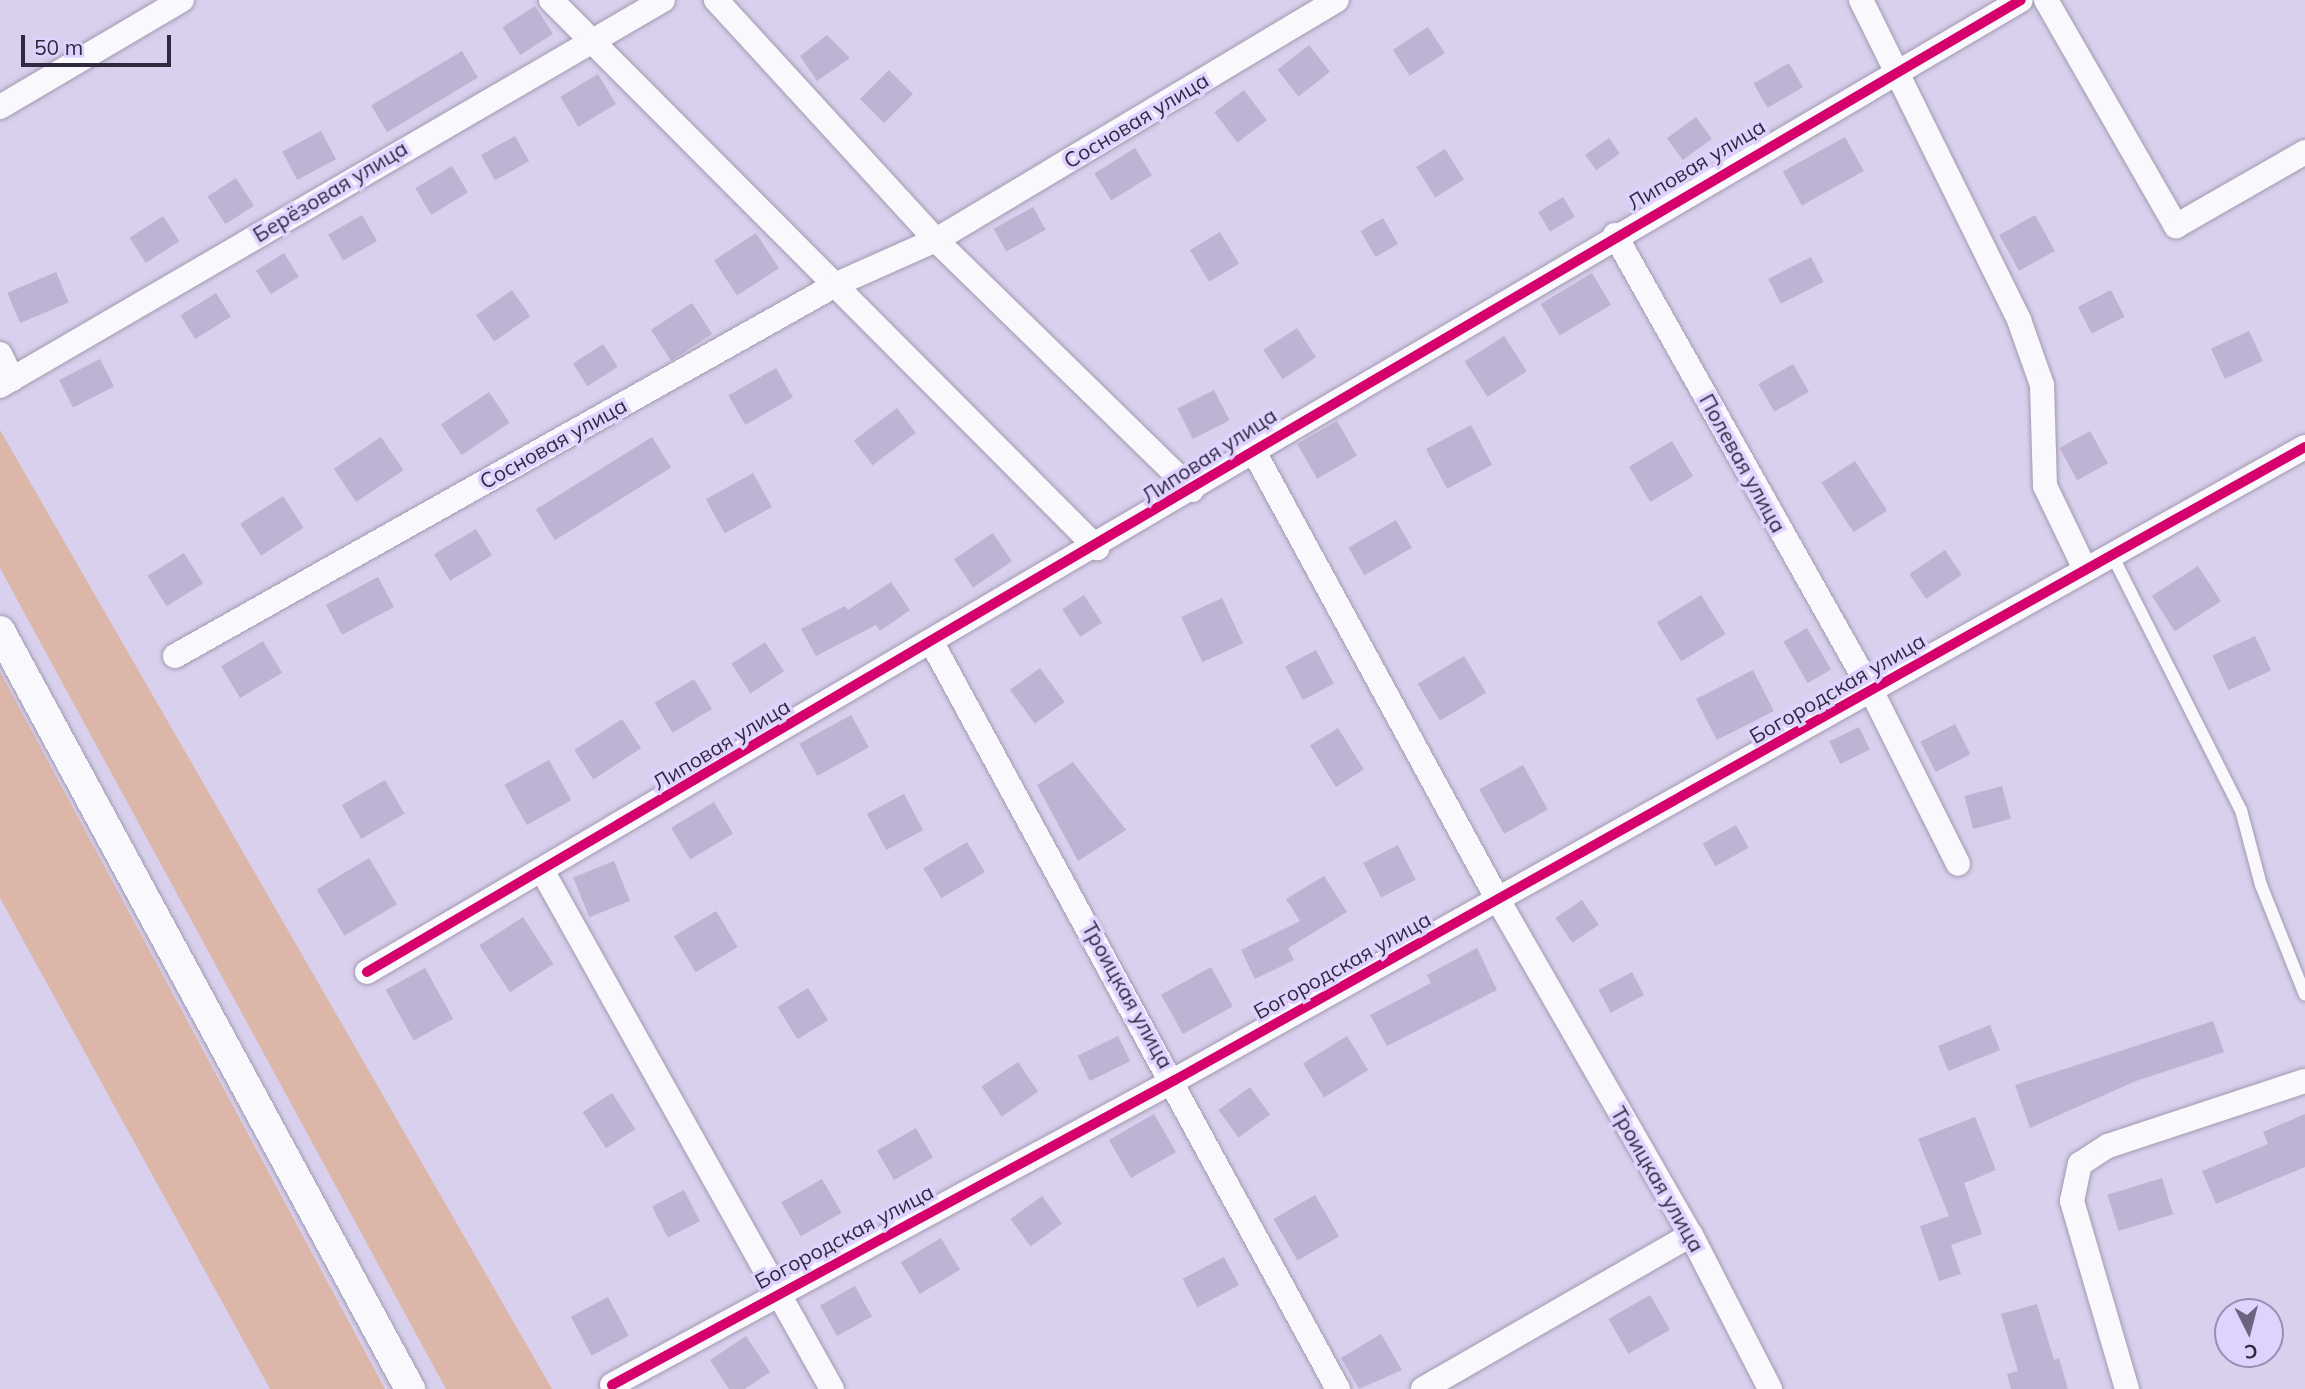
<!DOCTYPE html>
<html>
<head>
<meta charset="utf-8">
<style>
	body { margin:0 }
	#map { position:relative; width:2305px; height:1389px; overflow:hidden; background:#d9d0ed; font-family:Mulish,sans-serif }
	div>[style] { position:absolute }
	.green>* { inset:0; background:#dbb6a9 }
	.building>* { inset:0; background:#beb3d2; transform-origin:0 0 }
	.roads { filter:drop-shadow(0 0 2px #a19ab0) drop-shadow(0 0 2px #a19ab0) }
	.service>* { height:12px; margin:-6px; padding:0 6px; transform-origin:6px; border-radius:6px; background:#f9f8fc }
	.minor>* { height:24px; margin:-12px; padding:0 12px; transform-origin:12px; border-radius:12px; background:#f9f8fc }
	.tertiary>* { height:30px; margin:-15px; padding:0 15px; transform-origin:15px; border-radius:15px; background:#f9f8fc }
	.cycleway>* { height:10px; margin:-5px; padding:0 5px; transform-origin:5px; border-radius:5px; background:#d6006c }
	span { translate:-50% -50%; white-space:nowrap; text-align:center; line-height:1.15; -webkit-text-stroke:7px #e0d2ff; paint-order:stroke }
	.street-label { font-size:21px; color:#312a3f }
	.north { position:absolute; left:2214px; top:1298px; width:70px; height:70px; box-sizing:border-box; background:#e0d2ff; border:2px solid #9a8fb2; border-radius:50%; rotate:174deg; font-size:19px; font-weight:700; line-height:28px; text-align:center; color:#312a3f }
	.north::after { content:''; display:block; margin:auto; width:24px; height:32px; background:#6c647c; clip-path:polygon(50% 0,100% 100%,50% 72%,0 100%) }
	.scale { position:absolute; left:21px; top:35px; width:150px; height:32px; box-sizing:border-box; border:4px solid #312a3f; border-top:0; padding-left:9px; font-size:21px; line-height:24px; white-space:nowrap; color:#312a3f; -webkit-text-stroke:5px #e0d2ff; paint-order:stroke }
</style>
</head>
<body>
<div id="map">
	<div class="green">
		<div style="clip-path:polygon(0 430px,552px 1389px,446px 1389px,0 568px)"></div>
		<div style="clip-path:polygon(0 672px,385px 1389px,270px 1389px,0 898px)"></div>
	</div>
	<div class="building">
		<div style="left:535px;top:6px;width:33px;height:39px;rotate:57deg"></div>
		<div style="left:1428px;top:27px;width:31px;height:42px;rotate:57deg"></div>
		<div style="clip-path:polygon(827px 35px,850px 58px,817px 81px,800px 56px)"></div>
		<div style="left:1309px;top:45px;width:34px;height:40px;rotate:52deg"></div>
		<div style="left:462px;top:51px;width:31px;height:106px;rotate:59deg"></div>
		<div style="left:1789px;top:63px;width:28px;height:41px;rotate:60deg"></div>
		<div style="left:889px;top:70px;width:34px;height:41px;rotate:45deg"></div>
		<div style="left:598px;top:74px;width:35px;height:44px;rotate:59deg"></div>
		<div style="left:1244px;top:90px;width:38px;height:37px;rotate:53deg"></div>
		<div style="left:1696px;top:117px;width:27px;height:36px;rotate:54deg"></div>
		<div style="left:321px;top:131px;width:32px;height:44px;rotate:62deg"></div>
		<div style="left:515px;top:136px;width:29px;height:39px;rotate:61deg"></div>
		<div style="left:1845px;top:137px;width:39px;height:71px;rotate:61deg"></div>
		<div style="left:1609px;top:138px;width:19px;height:29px;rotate:55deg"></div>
		<div style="left:1135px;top:148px;width:32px;height:48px;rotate:58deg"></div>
		<div style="left:1445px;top:149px;width:36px;height:34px;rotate:58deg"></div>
		<div style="left:452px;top:166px;width:31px;height:43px;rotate:59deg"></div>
		<div style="left:236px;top:178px;width:33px;height:34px;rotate:57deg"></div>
		<div style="left:1563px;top:197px;width:23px;height:29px;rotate:59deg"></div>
		<div style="left:1033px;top:207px;width:26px;height:45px;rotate:61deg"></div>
		<div style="left:362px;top:215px;width:30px;height:39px;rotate:60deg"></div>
		<div style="left:2035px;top:215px;width:41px;height:41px;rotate:61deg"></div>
		<div style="left:163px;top:216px;width:30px;height:40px;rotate:57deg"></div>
		<div style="left:1383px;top:218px;width:30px;height:26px;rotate:60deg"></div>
		<div style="left:1220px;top:232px;width:37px;height:35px;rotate:59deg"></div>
		<div style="left:756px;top:233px;width:42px;height:50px;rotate:57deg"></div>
		<div style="left:284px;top:253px;width:28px;height:33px;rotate:58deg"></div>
		<div style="left:1811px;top:257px;width:28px;height:48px;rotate:63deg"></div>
		<div style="left:56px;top:272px;width:33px;height:53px;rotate:67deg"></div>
		<div style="left:1592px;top:273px;width:37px;height:60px;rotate:59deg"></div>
		<div style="left:512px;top:290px;width:32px;height:44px;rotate:55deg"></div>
		<div style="left:2111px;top:290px;width:30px;height:37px;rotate:63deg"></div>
		<div style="left:216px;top:293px;width:28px;height:42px;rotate:58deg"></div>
		<div style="left:692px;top:303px;width:37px;height:49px;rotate:57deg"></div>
		<div style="left:1297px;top:328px;width:35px;height:40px;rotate:57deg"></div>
		<div style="left:2249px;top:331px;width:33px;height:42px;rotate:65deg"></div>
		<div style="left:1504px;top:336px;width:42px;height:47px;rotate:57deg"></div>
		<div style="left:603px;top:344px;width:27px;height:36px;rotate:57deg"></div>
		<div style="left:100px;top:359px;width:31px;height:46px;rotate:63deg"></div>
		<div style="left:1793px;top:364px;width:32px;height:40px;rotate:60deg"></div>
		<div style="left:776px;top:368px;width:34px;height:55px;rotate:60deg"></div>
		<div style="left:1214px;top:390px;width:34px;height:41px;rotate:63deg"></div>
		<div style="left:489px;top:392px;width:37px;height:58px;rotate:56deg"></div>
		<div style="left:897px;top:408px;width:31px;height:54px;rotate:53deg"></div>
		<div style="left:1337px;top:421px;width:40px;height:46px;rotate:60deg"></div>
		<div style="left:1471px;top:425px;width:45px;height:51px;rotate:62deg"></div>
		<div style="left:2090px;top:431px;width:37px;height:35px;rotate:61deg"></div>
		<div style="left:381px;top:437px;width:40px;height:57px;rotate:56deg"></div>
		<div style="left:652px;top:437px;width:36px;height:137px;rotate:58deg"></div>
		<div style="left:1672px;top:441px;width:41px;height:50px;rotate:59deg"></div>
		<div style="left:1855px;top:461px;width:59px;height:40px;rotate:57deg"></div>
		<div style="left:753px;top:473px;width:39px;height:54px;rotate:61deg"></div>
		<div style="left:283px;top:496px;width:38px;height:51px;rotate:57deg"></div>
		<div style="left:1396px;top:520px;width:32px;height:55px;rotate:60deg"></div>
		<div style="left:476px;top:529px;width:31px;height:49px;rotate:59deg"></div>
		<div style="left:993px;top:533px;width:34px;height:47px;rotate:56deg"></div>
		<div style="left:1945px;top:550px;width:30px;height:43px;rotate:56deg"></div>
		<div style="left:184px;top:553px;width:36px;height:43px;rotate:58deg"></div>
		<div style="left:2198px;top:566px;width:42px;height:55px;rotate:57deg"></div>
		<div style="left:378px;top:577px;width:34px;height:59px;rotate:62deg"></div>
		<div style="clip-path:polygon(891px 582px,910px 610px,880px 631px,876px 625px,816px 656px,801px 629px,845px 606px,848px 610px)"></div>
		<div style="left:1084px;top:595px;width:33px;height:26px;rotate:57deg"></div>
		<div style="left:1701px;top:595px;width:46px;height:52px;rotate:58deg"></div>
		<div style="left:1222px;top:598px;width:50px;height:45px;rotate:65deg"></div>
		<div style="left:1807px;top:628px;width:48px;height:27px;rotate:60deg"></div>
		<div style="left:2255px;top:636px;width:38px;height:47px;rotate:65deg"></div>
		<div style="left:263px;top:641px;width:37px;height:49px;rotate:59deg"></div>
		<div style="left:765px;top:642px;width:35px;height:40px;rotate:57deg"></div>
		<div style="left:1316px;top:650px;width:38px;height:35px;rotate:62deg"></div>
		<div style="left:1464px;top:656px;width:43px;height:54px;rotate:59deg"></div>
		<div style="left:1040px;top:668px;width:42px;height:37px;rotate:54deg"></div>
		<div style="left:1753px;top:670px;width:46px;height:64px;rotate:63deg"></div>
		<div style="left:694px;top:679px;width:35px;height:46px;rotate:59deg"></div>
		<div style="left:851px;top:715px;width:37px;height:59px;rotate:61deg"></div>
		<div style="left:622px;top:719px;width:35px;height:57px;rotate:57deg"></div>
		<div style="left:1955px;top:724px;width:34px;height:39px;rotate:63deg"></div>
		<div style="left:1859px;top:727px;width:25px;height:33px;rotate:64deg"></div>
		<div style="left:1338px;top:728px;width:49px;height:33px;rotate:58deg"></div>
		<div style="left:549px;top:760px;width:46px;height:51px;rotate:61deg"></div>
		<div style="clip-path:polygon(1073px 762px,1126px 830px,1078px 861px,1037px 785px)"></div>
		<div style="left:1523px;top:765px;width:51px;height:50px;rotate:61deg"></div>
		<div style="left:385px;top:780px;width:39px;height:50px;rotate:60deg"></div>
		<div style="left:2002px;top:786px;width:34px;height:39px;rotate:75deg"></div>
		<div style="left:904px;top:794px;width:41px;height:42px;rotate:62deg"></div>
		<div style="left:714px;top:802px;width:37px;height:50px;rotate:59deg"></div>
		<div style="left:1736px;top:825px;width:26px;height:38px;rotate:61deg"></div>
		<div style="left:967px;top:842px;width:35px;height:51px;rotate:59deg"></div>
		<div style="left:1398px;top:845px;width:39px;height:39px;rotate:63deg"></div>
		<div style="left:369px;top:858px;width:54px;height:61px;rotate:59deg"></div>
		<div style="left:614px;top:861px;width:43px;height:44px;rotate:68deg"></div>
		<div style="clip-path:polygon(1324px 876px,1347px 912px,1288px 948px,1294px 960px,1255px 979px,1241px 950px,1300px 921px,1286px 899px)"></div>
		<div style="left:1582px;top:900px;width:30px;height:32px;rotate:56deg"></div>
		<div style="left:716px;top:911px;width:42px;height:49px;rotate:59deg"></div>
		<div style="left:523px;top:917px;width:56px;height:52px;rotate:57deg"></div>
		<div style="clip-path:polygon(1477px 948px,1497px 990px,1387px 1046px,1370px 1015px,1431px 983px,1427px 975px)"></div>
		<div style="left:1211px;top:967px;width:45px;height:57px;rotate:61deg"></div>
		<div style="left:425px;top:968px;width:58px;height:45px;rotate:61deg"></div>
		<div style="left:1632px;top:972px;width:26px;height:38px;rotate:62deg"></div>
		<div style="left:808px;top:988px;width:38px;height:36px;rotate:58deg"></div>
		<div style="clip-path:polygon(2213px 1021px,2224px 1052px,2136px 1081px,2030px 1128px,2015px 1085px)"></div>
		<div style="left:1990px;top:1025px;width:27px;height:56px;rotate:68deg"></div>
		<div style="left:1118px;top:1036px;width:28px;height:45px;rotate:64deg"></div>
		<div style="left:1347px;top:1036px;width:40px;height:52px;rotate:58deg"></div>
		<div style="left:1018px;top:1062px;width:36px;height:44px;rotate:56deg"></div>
		<div style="left:1250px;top:1087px;width:34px;height:39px;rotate:54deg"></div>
		<div style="left:612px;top:1093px;width:43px;height:35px;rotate:57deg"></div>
		<div style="left:1154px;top:1114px;width:44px;height:52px;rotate:60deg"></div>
		<div style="clip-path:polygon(2305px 1114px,2305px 1167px,2216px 1204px,2202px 1171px,2268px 1144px,2263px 1132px)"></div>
		<div style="clip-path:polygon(1975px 1117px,1996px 1170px,1964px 1183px,1982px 1234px,1951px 1245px,1961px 1274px,1939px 1281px,1920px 1226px,1949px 1216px,1918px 1139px)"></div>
		<div style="left:916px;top:1128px;width:34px;height:45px;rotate:60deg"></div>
		<div style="left:2162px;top:1178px;width:38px;height:57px;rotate:73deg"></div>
		<div style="left:822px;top:1179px;width:39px;height:47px;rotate:60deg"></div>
		<div style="left:684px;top:1190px;width:35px;height:36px;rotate:63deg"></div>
		<div style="left:1315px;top:1195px;width:48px;height:48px;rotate:60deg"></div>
		<div style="left:1042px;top:1196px;width:34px;height:39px;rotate:54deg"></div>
		<div style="left:941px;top:1238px;width:37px;height:47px;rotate:59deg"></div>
		<div style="left:1224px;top:1257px;width:32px;height:47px;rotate:62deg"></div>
		<div style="left:855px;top:1286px;width:35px;height:40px;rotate:61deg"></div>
		<div style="left:1650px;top:1295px;width:40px;height:48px;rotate:60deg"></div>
		<div style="left:608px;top:1297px;width:44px;height:42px;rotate:62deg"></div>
		<div style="clip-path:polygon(2037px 1304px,2054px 1360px,2059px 1358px,2068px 1389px,2011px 1389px,2007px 1374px,2018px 1371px,2001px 1314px)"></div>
		<div style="clip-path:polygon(1381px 1334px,1402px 1370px,1359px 1389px,1341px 1358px)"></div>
		<div style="clip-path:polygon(746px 1336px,770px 1372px,745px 1389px,729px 1389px,710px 1360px)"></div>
	</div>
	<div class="roads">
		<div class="service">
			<div style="left:2111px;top:553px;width:288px;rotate:63.2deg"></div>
			<div style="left:2241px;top:810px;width:78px;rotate:75.1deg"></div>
			<div style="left:2261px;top:885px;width:118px;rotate:68.2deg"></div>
		</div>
		<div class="minor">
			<div style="left:551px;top:0;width:774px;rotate:45.1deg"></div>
			<div style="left:1861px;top:0;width:357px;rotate:63.7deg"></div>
			<div style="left:2019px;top:320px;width:69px;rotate:70.5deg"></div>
			<div style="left:2042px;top:385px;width:101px;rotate:88.3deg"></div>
			<div style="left:2045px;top:486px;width:90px;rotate:64.3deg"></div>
			<div style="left:2046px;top:0;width:261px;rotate:60.1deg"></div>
			<div style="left:2176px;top:226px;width:149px;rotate:-29.8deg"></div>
			<div style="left:0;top:107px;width:211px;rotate:-30.5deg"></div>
			<div style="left:1615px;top:235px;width:524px;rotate:60.65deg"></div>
			<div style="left:1872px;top:692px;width:192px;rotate:63.4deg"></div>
			<div style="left:0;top:354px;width:28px;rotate:64deg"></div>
			<div style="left:0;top:386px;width:767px;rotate:-30.21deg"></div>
			<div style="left:1252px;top:448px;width:515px;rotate:61.44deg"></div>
			<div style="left:1498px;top:900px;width:387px;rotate:60.1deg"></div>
			<div style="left:1691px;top:1235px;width:173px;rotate:62.8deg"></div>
			<div style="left:1192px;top:490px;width:358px;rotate:-135.7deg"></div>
			<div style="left:936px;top:240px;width:467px;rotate:-30.9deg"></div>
			<div style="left:931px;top:641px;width:852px;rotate:61.45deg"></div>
			<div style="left:175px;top:656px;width:759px;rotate:-29.33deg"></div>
			<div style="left:837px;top:284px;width:108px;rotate:-24deg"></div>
			<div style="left:936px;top:240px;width:326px;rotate:-132.5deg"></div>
			<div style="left:543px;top:872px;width:592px;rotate:60.8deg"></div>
			<div style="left:367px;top:972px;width:1918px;rotate:-30.44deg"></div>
			<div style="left:612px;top:1385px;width:640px;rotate:-28.45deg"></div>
			<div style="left:1175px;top:1080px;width:1295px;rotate:-29.26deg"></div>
			<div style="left:1423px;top:1389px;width:309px;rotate:-29.9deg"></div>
			<div style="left:2127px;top:1389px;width:196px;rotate:-106.3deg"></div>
			<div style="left:2072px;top:1201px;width:38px;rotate:-78deg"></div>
			<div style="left:2080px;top:1164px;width:33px;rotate:-33deg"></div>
			<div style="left:2108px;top:1146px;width:207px;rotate:-18.3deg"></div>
		</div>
		<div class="tertiary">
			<div style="left:0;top:631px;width:862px;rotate:61.59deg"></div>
		</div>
	</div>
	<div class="cycleway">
		<div style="left:367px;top:972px;width:1918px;rotate:-30.44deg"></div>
		<div style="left:612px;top:1385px;width:640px;rotate:-28.45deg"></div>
		<div style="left:1175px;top:1080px;width:1295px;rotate:-29.26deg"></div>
	</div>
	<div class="street-label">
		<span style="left:1136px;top:120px;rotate:-31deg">Сосновая улица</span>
		<span style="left:1696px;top:164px;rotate:-31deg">Липовая улица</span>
		<span style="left:330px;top:191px;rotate:-31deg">Берёзовая улица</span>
		<span style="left:553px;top:443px;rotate:-29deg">Сосновая улица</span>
		<span style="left:1209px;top:455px;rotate:-33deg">Липовая улица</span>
		<span style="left:1743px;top:463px;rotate:61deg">Полевая улица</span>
		<span style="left:1837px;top:688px;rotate:-30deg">Богородская улица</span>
		<span style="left:721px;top:744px;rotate:-31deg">Липовая улица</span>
		<span style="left:1342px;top:965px;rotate:-29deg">Богородская улица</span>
		<span style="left:1128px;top:995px;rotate:61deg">Троицкая улица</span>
		<span style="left:1658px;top:1179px;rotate:60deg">Троицкая улица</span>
		<span style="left:844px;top:1236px;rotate:-28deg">Богородская улица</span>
	</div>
	<div class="north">С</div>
	<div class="scale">50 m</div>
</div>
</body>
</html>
